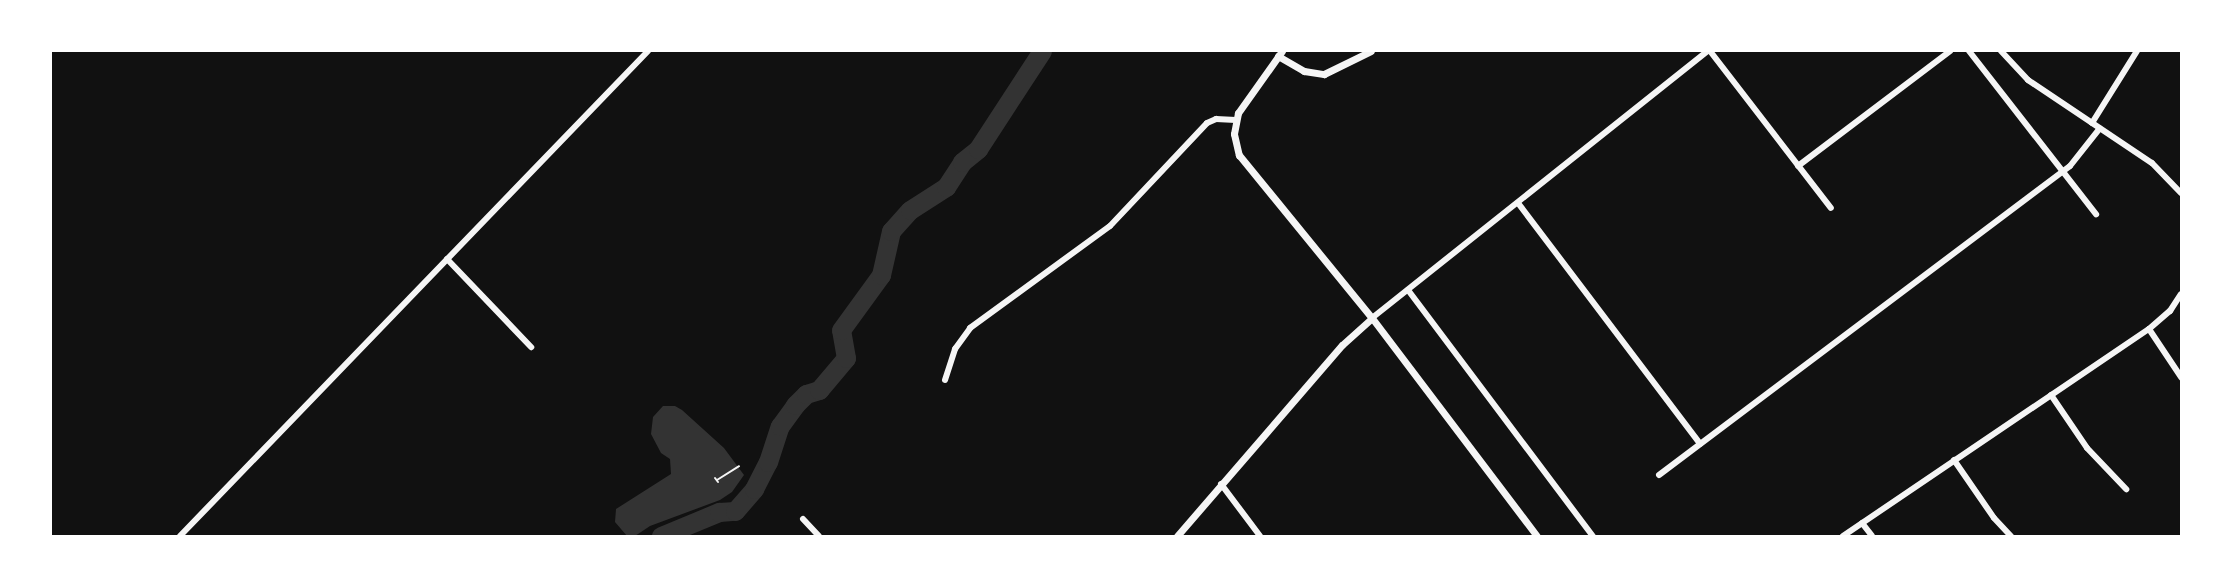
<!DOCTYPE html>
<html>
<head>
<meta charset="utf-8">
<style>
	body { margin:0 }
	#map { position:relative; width:2232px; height:587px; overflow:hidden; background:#111; font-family:Rubik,sans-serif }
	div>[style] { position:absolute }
	.water>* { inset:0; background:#333 }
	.river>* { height:19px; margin:-9.5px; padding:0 9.5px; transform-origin:9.5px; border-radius:9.5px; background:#333 }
	.path>* { height:2px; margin:-1px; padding:0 1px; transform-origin:1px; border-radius:1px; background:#f5f5f5 }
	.minor>* { height:6px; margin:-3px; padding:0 3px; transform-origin:3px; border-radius:3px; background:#f5f5f5 }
	.tertiary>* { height:7px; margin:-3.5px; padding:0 3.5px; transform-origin:3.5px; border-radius:3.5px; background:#f5f5f5 }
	span { translate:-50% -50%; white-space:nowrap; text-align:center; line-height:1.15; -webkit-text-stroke:7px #fff; paint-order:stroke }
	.frame { position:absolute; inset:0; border:52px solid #fff; pointer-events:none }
</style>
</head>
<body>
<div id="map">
	<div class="water">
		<div style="clip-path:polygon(663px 406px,675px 406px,682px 410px,724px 448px,744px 475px,732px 492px,720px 500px,650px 526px,635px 536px,627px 536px,615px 522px,616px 509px,671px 474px,670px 459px,661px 453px,651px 434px,653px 417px)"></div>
	</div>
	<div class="river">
		<div style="left:661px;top:536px;width:63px;rotate:-22.5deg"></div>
		<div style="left:719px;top:512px;width:16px;rotate:-4deg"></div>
		<div style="left:735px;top:511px;width:29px;rotate:-49deg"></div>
		<div style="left:754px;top:489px;width:30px;rotate:-63deg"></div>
		<div style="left:768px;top:462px;width:38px;rotate:-72deg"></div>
		<div style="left:780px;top:426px;width:26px;rotate:-54deg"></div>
		<div style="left:795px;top:405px;width:16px;rotate:-45deg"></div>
		<div style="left:806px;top:394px;width:14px;rotate:-17deg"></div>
		<div style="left:819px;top:390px;width:42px;rotate:-49.8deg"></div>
		<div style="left:846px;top:358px;width:28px;rotate:-100deg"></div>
		<div style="left:841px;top:330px;width:68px;rotate:-54deg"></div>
		<div style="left:881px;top:275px;width:45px;rotate:-77.2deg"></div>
		<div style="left:891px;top:231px;width:28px;rotate:-48deg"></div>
		<div style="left:910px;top:210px;width:43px;rotate:-32.6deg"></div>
		<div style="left:946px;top:187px;width:30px;rotate:-57deg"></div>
		<div style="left:962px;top:162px;width:21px;rotate:-39deg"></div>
		<div style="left:978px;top:149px;width:117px;rotate:-56.9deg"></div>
	</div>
	<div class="path">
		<div style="left:715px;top:478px;width:5px;rotate:53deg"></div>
		<div style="left:717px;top:480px;width:26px;rotate:-32deg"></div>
	</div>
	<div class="minor">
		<div style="left:1710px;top:51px;width:198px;rotate:52.4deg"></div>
		<div style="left:1969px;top:51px;width:207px;rotate:52.1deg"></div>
		<div style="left:2001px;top:51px;width:40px;rotate:47deg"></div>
		<div style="left:2028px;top:80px;width:149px;rotate:33.8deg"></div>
		<div style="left:2152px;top:163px;width:42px;rotate:46deg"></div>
		<div style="left:2092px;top:123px;width:85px;rotate:-58deg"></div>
		<div style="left:1798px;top:166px;width:191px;rotate:-37.1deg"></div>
		<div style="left:1518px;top:203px;width:302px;rotate:52.9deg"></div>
		<div style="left:447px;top:259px;width:122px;rotate:46.3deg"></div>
		<div style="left:1408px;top:290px;width:308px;rotate:53.1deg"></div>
		<div style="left:1372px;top:318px;width:429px;rotate:-38.5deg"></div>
		<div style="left:2149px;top:329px;width:58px;rotate:56.3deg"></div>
		<div style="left:945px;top:380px;width:33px;rotate:-72deg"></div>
		<div style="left:955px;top:349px;width:26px;rotate:-54deg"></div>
		<div style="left:970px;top:328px;width:173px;rotate:-36.1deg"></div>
		<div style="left:1110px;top:226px;width:141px;rotate:-46.7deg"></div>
		<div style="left:1207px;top:123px;width:10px;rotate:-24deg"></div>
		<div style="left:1216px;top:119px;width:20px;rotate:3deg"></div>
		<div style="left:2051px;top:395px;width:64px;rotate:55.8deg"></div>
		<div style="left:2087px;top:448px;width:57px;rotate:46.4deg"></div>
		<div style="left:1954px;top:460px;width:70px;rotate:55.4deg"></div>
		<div style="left:1994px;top:518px;width:25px;rotate:47deg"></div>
		<div style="left:1659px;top:475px;width:514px;rotate:-36.94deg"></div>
		<div style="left:2070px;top:166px;width:48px;rotate:-51.7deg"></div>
		<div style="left:1221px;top:484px;width:65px;rotate:53.1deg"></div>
		<div style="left:803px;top:519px;width:23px;rotate:47deg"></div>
		<div style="left:1862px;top:523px;width:16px;rotate:52deg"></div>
		<div style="left:180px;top:536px;width:674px;rotate:-46.02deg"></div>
		<div style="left:1843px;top:536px;width:369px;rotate:-34.1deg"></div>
		<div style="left:2149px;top:329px;width:28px;rotate:-41deg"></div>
		<div style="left:2170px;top:311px;width:20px;rotate:-57deg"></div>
	</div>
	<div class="tertiary">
		<div style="left:1282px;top:51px;width:76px;rotate:125.4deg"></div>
		<div style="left:1238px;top:113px;width:21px;rotate:101deg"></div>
		<div style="left:1234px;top:134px;width:22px;rotate:77deg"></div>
		<div style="left:1239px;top:155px;width:210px;rotate:50.8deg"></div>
		<div style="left:1372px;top:318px;width:273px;rotate:52.9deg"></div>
		<div style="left:1278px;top:56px;width:30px;rotate:30deg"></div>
		<div style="left:1304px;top:71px;width:20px;rotate:9deg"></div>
		<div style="left:1324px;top:74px;width:52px;rotate:-26.1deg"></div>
		<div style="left:1177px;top:536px;width:252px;rotate:-49.2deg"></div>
		<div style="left:1342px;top:345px;width:40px;rotate:-42deg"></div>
	</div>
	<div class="frame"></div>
</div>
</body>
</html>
